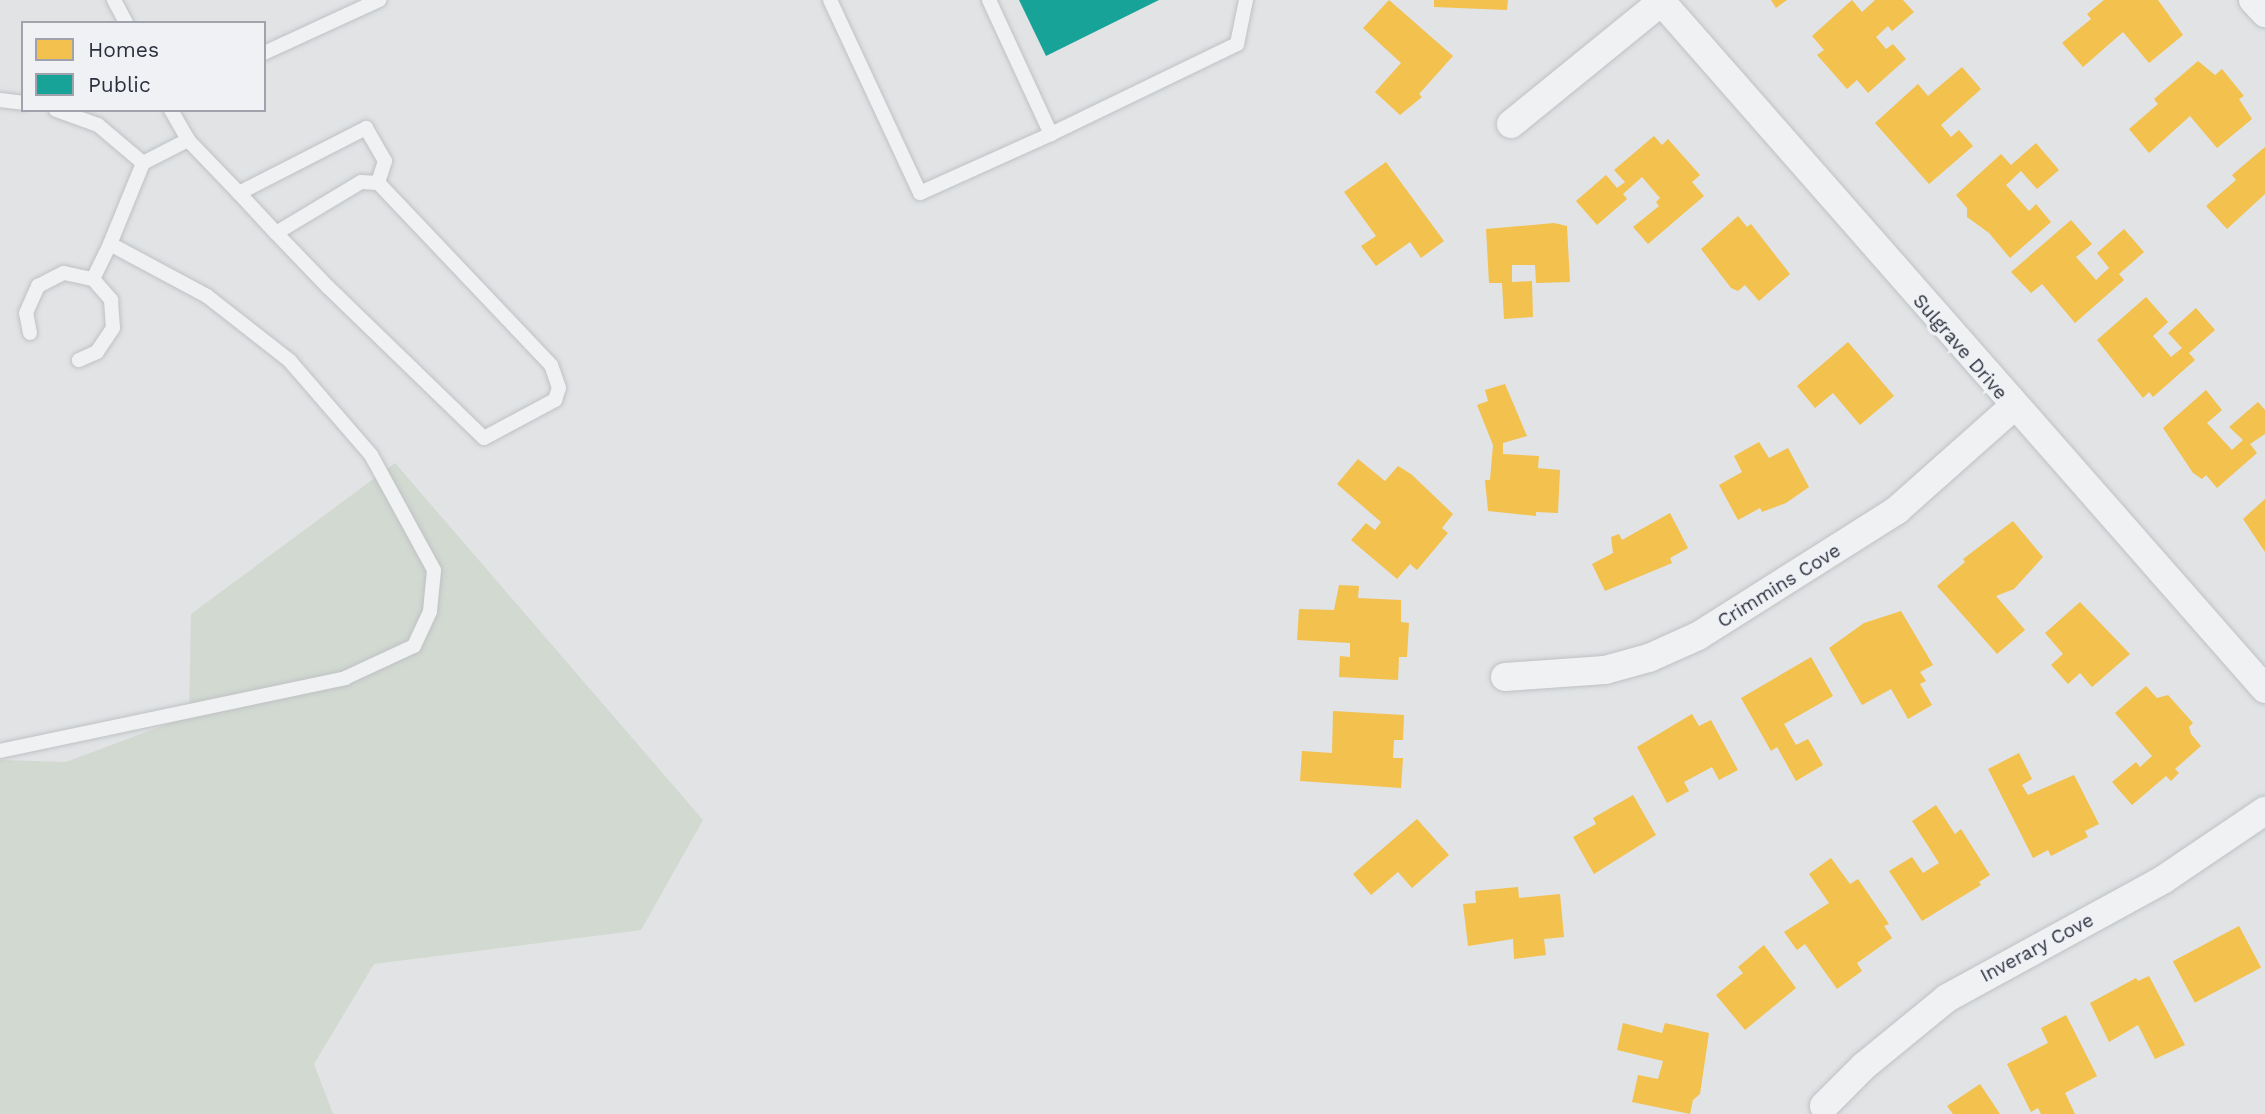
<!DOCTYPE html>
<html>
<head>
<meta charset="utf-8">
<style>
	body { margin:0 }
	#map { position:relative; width:2265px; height:1114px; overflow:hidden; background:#e1e3e5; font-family:"Work Sans",sans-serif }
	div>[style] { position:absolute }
	.green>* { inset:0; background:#d1d9d1 }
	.homes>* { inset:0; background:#f2c14e; transform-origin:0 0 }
	.public>* { inset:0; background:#17a398 }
	.roads { filter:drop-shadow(0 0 2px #bfc1c3) drop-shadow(0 0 2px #bfc1c3) }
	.lane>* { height:14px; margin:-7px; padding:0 7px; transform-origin:7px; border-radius:7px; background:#f0f1f3 }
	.street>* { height:28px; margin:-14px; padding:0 14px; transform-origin:14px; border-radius:14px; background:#f0f1f3 }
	span { translate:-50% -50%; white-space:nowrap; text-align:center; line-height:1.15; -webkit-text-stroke:7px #eff1f5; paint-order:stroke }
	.street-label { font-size:19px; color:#2a2f3d }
	.legend { position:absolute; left:21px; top:21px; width:245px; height:91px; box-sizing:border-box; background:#eff1f5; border:2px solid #a0a3ab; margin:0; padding:9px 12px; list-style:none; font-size:21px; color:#2a2f3d }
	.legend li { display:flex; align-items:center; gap:14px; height:35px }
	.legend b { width:35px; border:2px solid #a0a3ab }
</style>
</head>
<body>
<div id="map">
	<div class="green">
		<div style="clip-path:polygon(395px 463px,703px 820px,641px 930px,374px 964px,314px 1064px,333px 1114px,0 1114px,0 760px,66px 762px,189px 716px,191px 614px)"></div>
	</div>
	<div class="homes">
		<div style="clip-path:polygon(1389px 0,1453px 56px,1419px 94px,1422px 97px,1400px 115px,1375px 92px,1401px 63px,1363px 28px)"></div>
		<div style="clip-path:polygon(1434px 0,1508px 0,1507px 10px,1434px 7px)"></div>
		<div style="clip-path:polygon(1771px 0,1787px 0,1776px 8px)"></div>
		<div style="clip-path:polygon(1852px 0,1862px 12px,1875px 0,1903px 0,1914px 12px,1892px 31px,1888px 26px,1876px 37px,1886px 49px,1893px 44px,1906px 59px,1868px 93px,1857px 80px,1847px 89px,1817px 55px,1824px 50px,1812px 36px)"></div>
		<div style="clip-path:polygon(2104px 0,2158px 0,2183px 35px,2149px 63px,2123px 32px,2083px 67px,2062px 43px,2091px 19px,2087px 14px)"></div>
		<div style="clip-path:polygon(2198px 61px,2215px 75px,2222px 69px,2244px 96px,2239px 99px,2252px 119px,2217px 148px,2190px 116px,2149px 153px,2129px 129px,2158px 104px,2154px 99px)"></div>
		<div style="clip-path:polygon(1962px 67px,1981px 89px,1941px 125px,1951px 137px,1959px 130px,1973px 146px,1929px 184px,1875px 123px,1918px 84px,1928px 96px)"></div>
		<div style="clip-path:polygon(1654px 136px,1662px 145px,1668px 139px,1700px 175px,1692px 182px,1704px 196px,1648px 244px,1633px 227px,1659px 206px,1656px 202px,1660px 198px,1642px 177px,1623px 194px,1627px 199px,1597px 225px,1576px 201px,1606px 175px,1617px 188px,1625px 182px,1614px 170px)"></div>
		<div style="clip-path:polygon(2036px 143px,2059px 170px,2037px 189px,2021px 171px,2006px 185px,2029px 211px,2036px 204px,2051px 222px,2010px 258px,1989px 233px,1967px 217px,1967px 208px,1956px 195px,2001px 154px,2011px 165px)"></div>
		<div style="clip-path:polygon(2265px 147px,2265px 194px,2227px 229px,2206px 206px,2236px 180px,2232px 175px)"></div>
		<div style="clip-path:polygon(1386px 162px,1444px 241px,1421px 258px,1410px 242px,1376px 266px,1361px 246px,1376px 236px,1344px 192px)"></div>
		<div style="clip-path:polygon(1738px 216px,1747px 227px,1751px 224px,1790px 274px,1759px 301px,1745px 285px,1738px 291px,1731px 288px,1701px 249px)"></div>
		<div style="clip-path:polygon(2071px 220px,2092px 244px,2076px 257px,2096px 280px,2109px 268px,2097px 253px,2124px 229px,2144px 252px,2119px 274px,2124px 280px,2075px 323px,2042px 284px,2031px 293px,2011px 272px)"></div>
		<div style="clip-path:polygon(1554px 223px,1567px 226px,1570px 282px,1536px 283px,1535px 265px,1512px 265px,1512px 282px,1532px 281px,1533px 317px,1504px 319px,1502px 283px,1489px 283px,1486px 229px)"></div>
		<div style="clip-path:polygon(2146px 297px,2168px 322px,2153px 336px,2171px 357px,2182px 348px,2168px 333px,2196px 308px,2215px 330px,2189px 353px,2195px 360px,2153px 397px,2149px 392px,2143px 398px,2097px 340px)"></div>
		<div style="clip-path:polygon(1848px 342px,1894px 396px,1860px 425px,1833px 393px,1815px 408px,1797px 386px)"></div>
		<div style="clip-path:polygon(1505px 384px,1527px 436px,1503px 443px,1503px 454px,1539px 456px,1538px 468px,1560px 470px,1558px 513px,1536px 512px,1536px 516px,1488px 511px,1485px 480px,1490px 480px,1493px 445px,1477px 405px,1488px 401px,1485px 390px)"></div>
		<div style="clip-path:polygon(2206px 390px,2222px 410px,2207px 423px,2232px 450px,2243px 440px,2229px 427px,2258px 402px,2265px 410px,2265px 434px,2250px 444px,2257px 453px,2217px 488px,2206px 475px,2202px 479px,2193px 473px,2163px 428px)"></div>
		<div style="clip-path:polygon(1759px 442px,1769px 458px,1788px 448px,1809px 487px,1786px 503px,1762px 512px,1760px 508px,1738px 520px,1719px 485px,1742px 472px,1734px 456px)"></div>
		<div style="clip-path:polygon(1358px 459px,1385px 481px,1398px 466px,1411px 474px,1453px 514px,1442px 528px,1448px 533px,1417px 570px,1410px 564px,1397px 579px,1351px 540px,1366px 523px,1375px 530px,1381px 522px,1337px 484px)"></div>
		<div style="clip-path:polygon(2265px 499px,2265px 552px,2243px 519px)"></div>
		<div style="clip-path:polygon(1670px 513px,1688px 548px,1670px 558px,1672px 563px,1605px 591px,1592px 564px,1613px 553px,1611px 537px,1619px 534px,1622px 540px)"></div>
		<div style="clip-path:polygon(2013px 521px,2043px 557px,2014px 589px,1996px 596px,2025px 630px,1997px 654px,1937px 586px,1965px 562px,1963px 559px)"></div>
		<div style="clip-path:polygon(1339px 585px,1359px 586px,1358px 598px,1401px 600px,1401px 622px,1409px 623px,1407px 657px,1399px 657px,1398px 680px,1339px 677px,1340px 656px,1350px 657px,1350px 643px,1297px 640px,1299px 609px,1334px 610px)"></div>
		<div style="clip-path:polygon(2080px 602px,2130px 654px,2092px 687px,2080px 673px,2068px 684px,2051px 665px,2063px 654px,2045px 633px)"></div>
		<div style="clip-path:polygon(1901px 611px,1933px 665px,1920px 672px,1926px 681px,1920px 684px,1932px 705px,1908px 719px,1891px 689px,1862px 705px,1829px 648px,1864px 623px)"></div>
		<div style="clip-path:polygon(1811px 657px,1833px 696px,1784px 724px,1796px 745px,1808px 739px,1823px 765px,1796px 781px,1777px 747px,1771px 751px,1741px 698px)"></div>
		<div style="clip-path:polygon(2146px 686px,2157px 698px,2168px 695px,2193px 723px,2189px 727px,2191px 734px,2201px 746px,2175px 769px,2179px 773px,2171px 781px,2166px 776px,2132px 805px,2112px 782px,2136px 762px,2140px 767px,2152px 756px,2115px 713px)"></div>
		<div style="clip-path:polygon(1333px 711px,1404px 715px,1403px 740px,1394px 740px,1393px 758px,1403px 758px,1401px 788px,1300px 781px,1302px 751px,1332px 753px)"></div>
		<div style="clip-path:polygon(1692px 714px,1699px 726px,1711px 720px,1738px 770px,1719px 780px,1712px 767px,1684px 782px,1689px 791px,1667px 803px,1637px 747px)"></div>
		<div style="clip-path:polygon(2019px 753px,2032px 779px,2022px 785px,2028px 795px,2074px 775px,2099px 824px,2085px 831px,2088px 837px,2051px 856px,2048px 850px,2033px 858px,1988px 769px)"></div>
		<div style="clip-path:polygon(1633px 795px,1656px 835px,1594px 874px,1573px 837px,1596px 824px,1593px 818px)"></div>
		<div style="clip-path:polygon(1936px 805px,1955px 834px,1961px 829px,1990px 875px,1979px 882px,1981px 885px,1922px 921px,1889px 871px,1912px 857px,1923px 873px,1939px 863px,1912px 821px)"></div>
		<div style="clip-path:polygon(1417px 819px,1449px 855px,1412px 888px,1398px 872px,1371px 895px,1353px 874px)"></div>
		<div style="clip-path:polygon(1831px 858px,1850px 884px,1858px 879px,1889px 924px,1884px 926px,1892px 938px,1857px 963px,1862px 971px,1837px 989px,1805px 944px,1797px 950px,1784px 932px,1829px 903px,1809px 874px)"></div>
		<div style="clip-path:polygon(1518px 887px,1519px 898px,1560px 894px,1564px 937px,1544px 939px,1546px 955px,1514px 959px,1513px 939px,1468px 946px,1463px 904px,1476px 903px,1475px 891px)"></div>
		<div style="left:2239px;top:926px;width:47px;height:75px;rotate:62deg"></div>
		<div style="clip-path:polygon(1764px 945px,1796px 988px,1745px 1030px,1716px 995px,1743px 973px,1738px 967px)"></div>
		<div style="clip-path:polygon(2149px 976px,2185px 1045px,2155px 1059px,2138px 1025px,2109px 1042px,2090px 1003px,2136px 978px,2138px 981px)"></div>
		<div style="clip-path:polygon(2066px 1015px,2097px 1076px,2065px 1093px,2075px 1114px,2041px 1114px,2038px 1108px,2031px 1112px,2007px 1064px,2048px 1043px,2041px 1028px)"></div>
		<div style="clip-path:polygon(1623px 1023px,1662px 1033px,1665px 1023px,1709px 1033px,1700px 1094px,1693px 1100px,1690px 1114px,1632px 1102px,1638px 1075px,1658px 1079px,1663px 1061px,1617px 1050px)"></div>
		<div style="clip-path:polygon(1980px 1084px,2000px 1114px,1953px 1114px,1947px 1106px)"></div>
	</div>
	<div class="public">
		<div style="clip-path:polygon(1019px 0,1159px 0,1046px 56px)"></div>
	</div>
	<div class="roads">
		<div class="lane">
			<div style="left:114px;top:0;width:26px;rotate:62deg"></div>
			<div style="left:830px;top:0;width:213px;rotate:65deg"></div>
			<div style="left:920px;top:193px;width:144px;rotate:-24.2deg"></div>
			<div style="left:989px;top:0;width:148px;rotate:65.2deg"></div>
			<div style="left:1051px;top:134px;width:207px;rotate:-25.8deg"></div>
			<div style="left:1237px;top:44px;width:45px;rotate:-78.4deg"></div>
			<div style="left:264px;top:53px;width:127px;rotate:-24.7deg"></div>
			<div style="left:0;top:100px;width:23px;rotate:7deg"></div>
			<div style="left:56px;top:110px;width:45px;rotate:19.7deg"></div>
			<div style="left:98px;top:125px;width:59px;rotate:40.2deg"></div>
			<div style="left:171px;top:110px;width:34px;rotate:60deg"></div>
			<div style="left:188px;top:140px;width:74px;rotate:46.1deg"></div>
			<div style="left:239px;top:193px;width:54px;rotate:47.2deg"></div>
			<div style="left:276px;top:233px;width:75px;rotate:46.1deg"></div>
			<div style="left:328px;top:287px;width:217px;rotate:44.1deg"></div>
			<div style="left:484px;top:438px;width:81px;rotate:-28.2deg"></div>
			<div style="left:555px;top:400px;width:13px;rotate:-72deg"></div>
			<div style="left:559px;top:388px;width:24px;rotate:-109deg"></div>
			<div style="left:551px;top:365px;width:251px;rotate:-133.5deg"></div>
			<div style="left:378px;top:183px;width:17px;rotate:-177deg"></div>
			<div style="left:361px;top:182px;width:99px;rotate:149deg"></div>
			<div style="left:239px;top:193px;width:143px;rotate:-27.1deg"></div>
			<div style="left:366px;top:128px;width:38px;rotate:60deg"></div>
			<div style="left:385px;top:161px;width:23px;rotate:108deg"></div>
			<div style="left:93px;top:279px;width:39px;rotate:-64deg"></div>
			<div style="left:30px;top:333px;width:20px;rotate:-101deg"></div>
			<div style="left:26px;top:313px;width:30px;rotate:-66deg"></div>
			<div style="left:38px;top:286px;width:29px;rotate:-27deg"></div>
			<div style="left:64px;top:273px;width:30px;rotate:12deg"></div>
			<div style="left:93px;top:279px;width:28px;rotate:49deg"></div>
			<div style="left:111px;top:300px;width:28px;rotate:86deg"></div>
			<div style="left:113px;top:328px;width:29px;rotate:124deg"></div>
			<div style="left:97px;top:352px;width:20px;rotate:156deg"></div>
			<div style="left:0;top:751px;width:353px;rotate:-11.9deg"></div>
			<div style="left:345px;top:678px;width:76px;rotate:-24.9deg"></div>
			<div style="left:414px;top:646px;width:38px;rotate:-65deg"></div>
			<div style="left:430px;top:611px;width:41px;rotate:-84.4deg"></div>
			<div style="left:434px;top:570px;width:131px;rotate:-118.7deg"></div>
			<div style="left:371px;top:455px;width:124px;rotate:-130.8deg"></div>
			<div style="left:290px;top:361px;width:105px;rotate:-141.9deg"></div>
			<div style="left:207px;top:296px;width:110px;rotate:-151.8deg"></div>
			<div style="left:110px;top:244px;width:87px;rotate:-67.8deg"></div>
			<div style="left:143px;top:163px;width:51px;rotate:-27.1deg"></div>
		</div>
		<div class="street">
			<div style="left:1660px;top:0;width:917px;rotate:48.71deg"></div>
			<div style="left:2253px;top:0;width:18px;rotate:47deg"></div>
			<div style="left:1511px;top:124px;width:193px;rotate:-39.1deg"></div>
			<div style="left:1505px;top:677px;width:100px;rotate:-4deg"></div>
			<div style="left:1605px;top:670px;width:46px;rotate:-15.3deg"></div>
			<div style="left:1649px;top:658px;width:54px;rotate:-24.2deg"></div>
			<div style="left:1698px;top:636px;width:236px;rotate:-32.3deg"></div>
			<div style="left:1897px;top:510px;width:155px;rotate:-41.6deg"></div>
			<div style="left:1824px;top:1106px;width:57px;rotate:-45deg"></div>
			<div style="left:1864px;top:1066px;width:107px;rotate:-39.3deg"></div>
			<div style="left:1947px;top:998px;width:247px;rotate:-28.7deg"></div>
			<div style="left:2164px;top:879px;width:122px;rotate:-34deg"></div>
		</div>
	</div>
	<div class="street-label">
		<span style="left:1960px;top:347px;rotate:49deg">Sulgrave Drive</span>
		<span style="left:1779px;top:586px;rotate:-32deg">Crimmins Cove</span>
		<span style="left:2037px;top:948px;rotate:-28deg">Inverary Cove</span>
	</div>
	<ul class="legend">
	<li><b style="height:19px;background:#f2c14e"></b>Homes</li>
	<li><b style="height:19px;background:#17a398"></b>Public</li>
	</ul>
</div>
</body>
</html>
